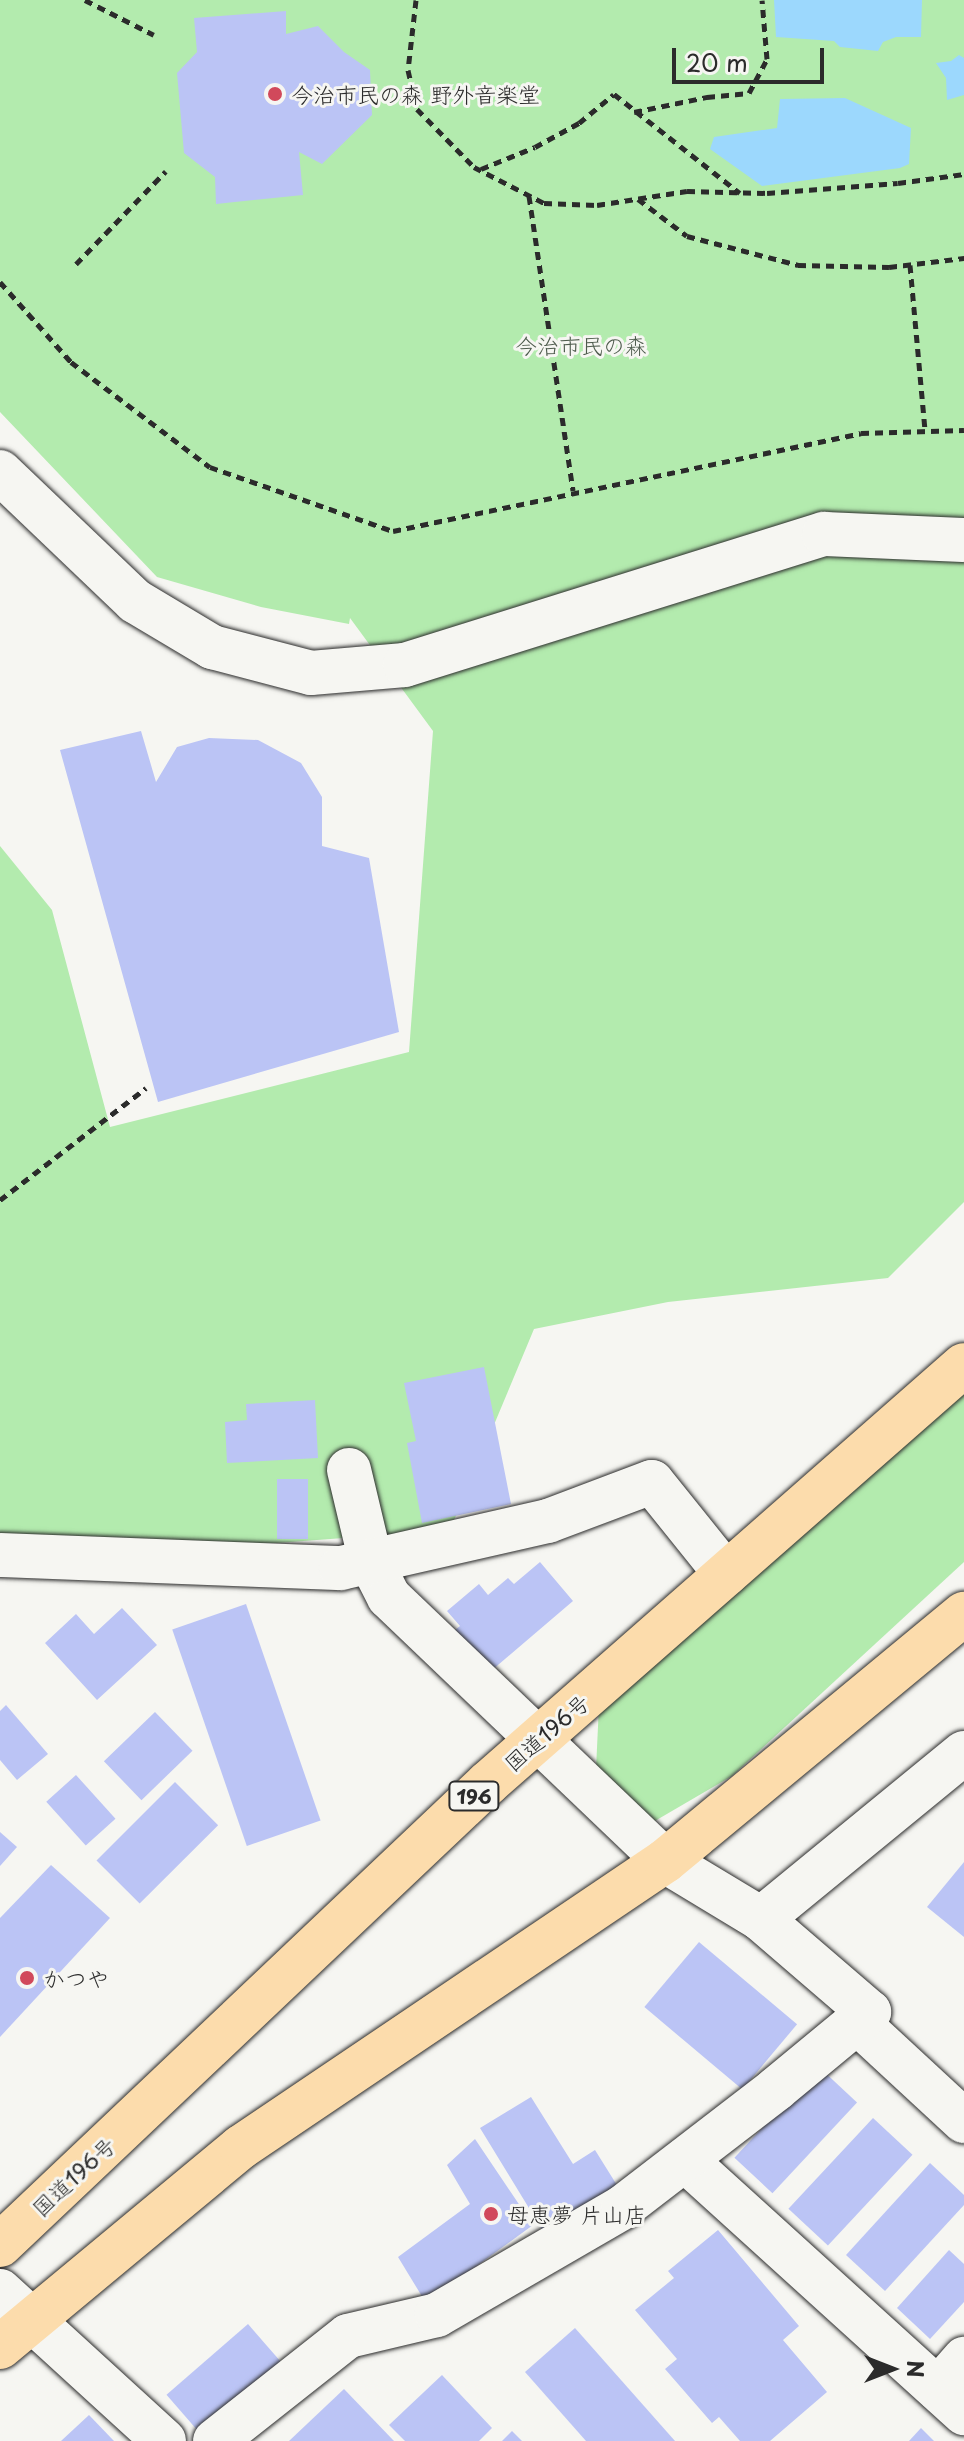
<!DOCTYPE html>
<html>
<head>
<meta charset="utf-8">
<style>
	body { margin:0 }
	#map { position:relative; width:964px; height:2441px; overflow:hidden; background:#f6f6f2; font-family:"Playpen Sans","Klee One",sans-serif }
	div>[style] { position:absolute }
	.green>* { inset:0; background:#b3ebae }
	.water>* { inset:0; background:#9cd8fd }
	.building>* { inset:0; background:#bbc4f5; transform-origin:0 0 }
	.path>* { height:5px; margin-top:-2.5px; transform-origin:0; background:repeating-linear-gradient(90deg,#2b2b2b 0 8px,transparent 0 14px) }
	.roads { filter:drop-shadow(0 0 2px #2b2b2b) drop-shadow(0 0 2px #2b2b2b) }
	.minor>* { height:44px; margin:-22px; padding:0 22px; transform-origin:22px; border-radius:22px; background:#f6f6f2 }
	.highway>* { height:44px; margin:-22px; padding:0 22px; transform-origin:22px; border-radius:22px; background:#fcdcac }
	.dots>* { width:22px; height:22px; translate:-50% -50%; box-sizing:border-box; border:4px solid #f6f6f2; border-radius:50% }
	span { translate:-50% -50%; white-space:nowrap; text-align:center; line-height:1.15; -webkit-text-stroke:6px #f6f6f2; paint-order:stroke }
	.shield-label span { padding:2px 6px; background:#f6f6f2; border:2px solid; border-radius:6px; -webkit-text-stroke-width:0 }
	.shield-label { font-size:20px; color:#2b2b2b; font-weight:700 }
	.poi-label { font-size:22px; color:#2b2b2b }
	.left { translate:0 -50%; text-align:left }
	.park-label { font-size:22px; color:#4d5b4c }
	.street-label { font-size:22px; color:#2b2b2b }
	.north { position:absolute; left:852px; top:2329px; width:80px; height:80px; -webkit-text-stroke:6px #f6f6f2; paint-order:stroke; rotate:90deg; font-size:22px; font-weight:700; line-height:32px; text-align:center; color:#2b2b2b }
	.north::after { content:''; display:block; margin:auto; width:28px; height:36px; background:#2b2b2b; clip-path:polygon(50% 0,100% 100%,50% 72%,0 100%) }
	.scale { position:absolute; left:672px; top:48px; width:152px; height:36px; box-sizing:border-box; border:4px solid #2b2b2b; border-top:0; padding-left:10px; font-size:24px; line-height:28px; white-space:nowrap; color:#2b2b2b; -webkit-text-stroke:6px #f6f6f2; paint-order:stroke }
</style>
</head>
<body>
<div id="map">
	<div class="green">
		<div style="clip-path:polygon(0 0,964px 0,964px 1202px,888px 1278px,668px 1302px,534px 1329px,450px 1530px,277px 1543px,15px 1550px,0 1547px,0 846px,52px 910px,110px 1127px,409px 1052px,433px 731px,350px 618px,349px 624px,261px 607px,157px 577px,0 412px)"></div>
		<div style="clip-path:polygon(964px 1385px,964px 1562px,732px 1776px,636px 1832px,595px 1791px,599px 1705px)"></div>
	</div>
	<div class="water">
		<div style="clip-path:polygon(774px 0,922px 0,921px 37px,896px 37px,883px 42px,878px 51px,840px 47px,834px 41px,776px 37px)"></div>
		<div style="clip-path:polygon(959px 55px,964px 58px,964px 95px,947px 100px,946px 78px,936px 63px,951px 61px)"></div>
		<div style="clip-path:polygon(845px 98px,911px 128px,909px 164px,900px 168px,762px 186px,710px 149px,714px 137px,777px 128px,780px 99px)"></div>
	</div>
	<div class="building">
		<div style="clip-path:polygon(286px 11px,286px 34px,318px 26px,344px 52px,370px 70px,372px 115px,322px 164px,299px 152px,303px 195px,216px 204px,215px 177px,184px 153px,177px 73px,197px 52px,194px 18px)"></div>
		<div style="clip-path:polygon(141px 731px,156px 782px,177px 747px,209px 738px,258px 740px,301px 763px,322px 797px,322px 846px,369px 858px,399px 1032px,158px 1102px,60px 750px)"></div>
		<div style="clip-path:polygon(484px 1367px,511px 1504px,422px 1523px,407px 1443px,416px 1441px,404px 1383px)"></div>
		<div style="clip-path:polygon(315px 1400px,318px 1458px,227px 1463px,225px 1422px,247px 1420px,246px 1404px)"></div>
		<div style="left:277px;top:1479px;width:31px;height:60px"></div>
		<div style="clip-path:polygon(540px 1562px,573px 1601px,485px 1676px,450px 1634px,460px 1626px,447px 1611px,479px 1584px,488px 1595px,508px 1578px,514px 1584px)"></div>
		<div style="left:246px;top:1604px;width:229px;height:78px;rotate:71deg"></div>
		<div style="clip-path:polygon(122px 1608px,157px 1645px,97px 1700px,45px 1643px,76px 1614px,94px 1634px)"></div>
		<div style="clip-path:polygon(6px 1705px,48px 1754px,17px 1780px,0 1760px,0 1711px)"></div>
		<div style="left:155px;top:1712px;width:54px;height:71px;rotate:46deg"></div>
		<div style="left:76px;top:1775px;width:59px;height:40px;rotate:48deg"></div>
		<div style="left:175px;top:1782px;width:61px;height:111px;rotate:45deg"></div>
		<div style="clip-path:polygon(0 1832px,17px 1847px,0 1866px)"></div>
		<div style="clip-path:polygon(964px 1862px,964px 1937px,927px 1907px)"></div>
		<div style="clip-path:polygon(51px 1865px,110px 1918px,0 2037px,0 1918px)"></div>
		<div style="left:699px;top:1942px;width:128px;height:85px;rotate:40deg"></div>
		<div style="left:819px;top:2067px;width:52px;height:124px;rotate:43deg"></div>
		<div style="clip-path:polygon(531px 2097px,573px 2164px,595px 2150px,620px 2190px,546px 2236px,480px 2128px)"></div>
		<div style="left:873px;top:2118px;width:54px;height:124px;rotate:43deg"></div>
		<div style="clip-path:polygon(475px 2139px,533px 2225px,426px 2303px,398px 2257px,470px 2204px,447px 2165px)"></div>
		<div style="clip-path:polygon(930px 2163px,964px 2195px,964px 2205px,885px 2291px,846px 2255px)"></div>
		<div style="clip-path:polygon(718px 2230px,799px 2326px,783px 2340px,827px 2392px,770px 2441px,740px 2441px,719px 2417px,712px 2423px,665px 2369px,677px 2359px,635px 2310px,674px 2278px,668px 2271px)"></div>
		<div style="clip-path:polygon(949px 2250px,964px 2264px,964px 2302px,930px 2339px,897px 2308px)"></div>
		<div style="left:248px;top:2324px;width:50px;height:108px;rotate:49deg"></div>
		<div style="clip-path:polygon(575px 2328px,675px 2441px,586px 2441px,525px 2372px)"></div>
		<div style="clip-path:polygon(442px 2375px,492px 2428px,479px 2441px,405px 2441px,389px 2425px)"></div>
		<div style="clip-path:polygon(344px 2389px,394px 2441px,289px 2441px)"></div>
		<div style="clip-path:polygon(89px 2415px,114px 2441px,61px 2441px)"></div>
		<div style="clip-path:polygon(921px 2428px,934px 2441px,909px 2441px)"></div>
		<div style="clip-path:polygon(512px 2431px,522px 2441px,502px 2441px)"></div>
	</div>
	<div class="path">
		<div style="left:85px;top:0;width:77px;rotate:26.9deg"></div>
		<div style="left:416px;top:0;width:70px;rotate:96.5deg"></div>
		<div style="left:408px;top:70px;width:40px;rotate:77deg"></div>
		<div style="left:417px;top:109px;width:81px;rotate:45.5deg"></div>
		<div style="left:474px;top:167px;width:79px;rotate:27.2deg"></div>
		<div style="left:544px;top:203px;width:53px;rotate:2.2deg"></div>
		<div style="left:597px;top:205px;width:91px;rotate:-8.8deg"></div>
		<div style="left:687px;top:191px;width:80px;rotate:1.4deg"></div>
		<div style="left:767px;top:193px;width:131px;rotate:-4.4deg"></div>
		<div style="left:898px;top:183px;width:67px;rotate:-7.8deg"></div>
		<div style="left:634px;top:112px;width:75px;rotate:-11.6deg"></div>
		<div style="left:707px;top:97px;width:42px;rotate:-5.4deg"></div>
		<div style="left:749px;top:93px;width:38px;rotate:-62deg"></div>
		<div style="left:767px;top:59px;width:59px;rotate:-94.8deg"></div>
		<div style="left:481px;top:169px;width:58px;rotate:-22.2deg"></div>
		<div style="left:535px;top:147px;width:50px;rotate:-28.6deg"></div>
		<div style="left:579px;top:123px;width:45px;rotate:-39.6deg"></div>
		<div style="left:614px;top:94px;width:160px;rotate:38.2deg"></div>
		<div style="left:529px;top:196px;width:298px;rotate:81.5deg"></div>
		<div style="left:638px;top:199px;width:61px;rotate:37.1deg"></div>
		<div style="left:687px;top:236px;width:115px;rotate:14.6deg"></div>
		<div style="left:798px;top:265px;width:91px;rotate:1.3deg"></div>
		<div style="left:889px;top:267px;width:76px;rotate:-6.8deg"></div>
		<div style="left:76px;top:264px;width:129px;rotate:-45.9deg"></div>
		<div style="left:910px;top:265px;width:167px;rotate:84.8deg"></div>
		<div style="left:0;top:282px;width:107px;rotate:48.4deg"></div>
		<div style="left:71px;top:362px;width:174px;rotate:37.1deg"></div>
		<div style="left:210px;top:467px;width:194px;rotate:19.3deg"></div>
		<div style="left:393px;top:531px;width:478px;rotate:-11.8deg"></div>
		<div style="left:861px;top:433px;width:103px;rotate:-1.7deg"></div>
		<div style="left:0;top:1200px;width:184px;rotate:-37.5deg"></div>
	</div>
	<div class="roads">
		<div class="minor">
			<div style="left:0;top:472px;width:187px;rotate:43.7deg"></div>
			<div style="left:135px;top:601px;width:90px;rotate:30.9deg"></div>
			<div style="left:212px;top:647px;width:102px;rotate:14.7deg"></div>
			<div style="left:311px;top:673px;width:94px;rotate:-4.9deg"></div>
			<div style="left:405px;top:665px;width:439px;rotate:-17.4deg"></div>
			<div style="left:824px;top:534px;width:140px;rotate:2.5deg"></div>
			<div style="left:349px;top:1470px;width:95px;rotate:76.6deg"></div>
			<div style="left:371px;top:1562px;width:39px;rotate:63deg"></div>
			<div style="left:389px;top:1597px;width:382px;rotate:43.7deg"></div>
			<div style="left:665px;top:1861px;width:112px;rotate:31.1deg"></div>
			<div style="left:761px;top:1919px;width:262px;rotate:-39.3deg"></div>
			<div style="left:0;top:1555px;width:341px;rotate:2.2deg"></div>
			<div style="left:341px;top:1568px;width:212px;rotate:-12.8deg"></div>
			<div style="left:548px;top:1521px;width:111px;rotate:-20.6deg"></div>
			<div style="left:652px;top:1482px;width:118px;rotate:51.2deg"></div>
			<div style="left:857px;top:2022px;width:146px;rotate:42.8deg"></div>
			<div style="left:685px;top:2160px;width:377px;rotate:42.2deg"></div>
			<div style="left:0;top:2291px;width:222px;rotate:42.4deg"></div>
			<div style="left:938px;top:2389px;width:40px;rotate:-49deg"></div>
			<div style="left:215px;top:2441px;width:169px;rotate:-38.3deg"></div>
			<div style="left:348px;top:2336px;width:91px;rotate:-13.3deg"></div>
			<div style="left:437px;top:2315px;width:215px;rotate:-30.1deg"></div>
			<div style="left:623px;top:2207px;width:193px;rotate:-37.6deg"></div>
			<div style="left:776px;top:2089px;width:121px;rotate:-39.6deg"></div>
			<div style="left:869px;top:2012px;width:143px;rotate:-139.3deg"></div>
		</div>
		<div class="highway">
			<div style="left:0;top:2245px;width:672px;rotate:-43.43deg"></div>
			<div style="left:488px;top:1783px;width:633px;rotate:-41.29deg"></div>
			<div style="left:0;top:2347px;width:313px;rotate:-39.7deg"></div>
			<div style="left:241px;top:2147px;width:511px;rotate:-34deg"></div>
			<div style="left:665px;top:1861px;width:388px;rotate:-39.6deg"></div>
		</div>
	</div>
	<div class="dots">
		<div style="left:275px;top:94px;background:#d1495b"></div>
		<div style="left:27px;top:1978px;background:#d1495b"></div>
		<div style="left:491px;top:2214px;background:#d1495b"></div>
	</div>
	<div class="shield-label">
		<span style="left:474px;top:1796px">196</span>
	</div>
	<div class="poi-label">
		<span class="left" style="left:291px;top:94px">今治市民の森 野外音楽堂</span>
		<span class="left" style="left:43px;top:1978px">かつや</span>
		<span class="left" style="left:507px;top:2214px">母恵夢 片山店</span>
	</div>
	<div class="park-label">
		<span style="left:581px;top:345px">今治市民の森</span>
	</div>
	<div class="street-label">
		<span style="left:546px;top:1732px;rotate:-41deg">国道196号</span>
		<span style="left:73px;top:2176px;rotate:-43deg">国道196号</span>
	</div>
	<div class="north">N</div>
	<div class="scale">20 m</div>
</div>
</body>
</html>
